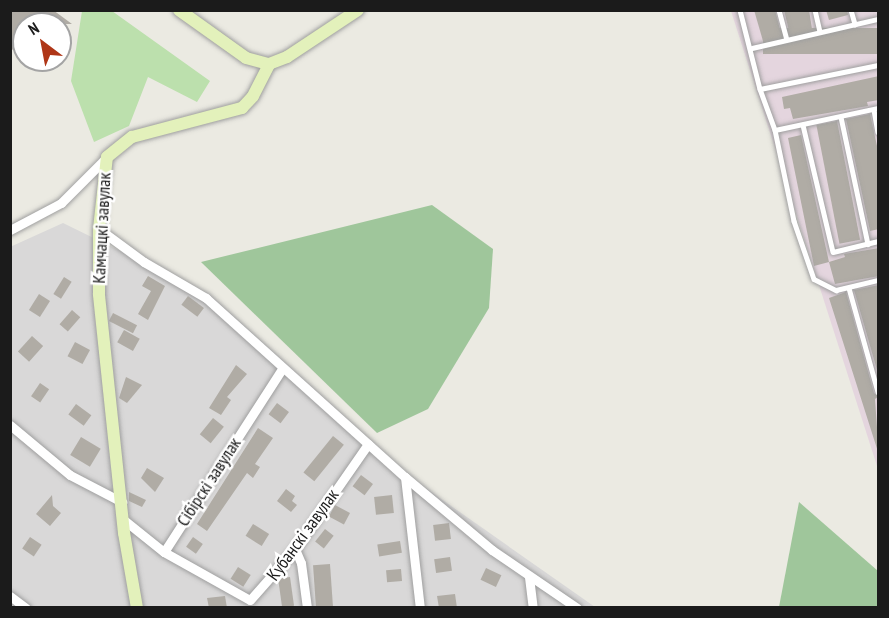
<!DOCTYPE html>
<html>
<head>
<meta charset="utf-8">
<style>
	body { margin:0 }
	#map { position:relative; width:889px; height:618px; overflow:hidden; background:#ebeae2; font-family:"PT Sans Narrow",sans-serif }
	div>[style] { position:absolute }
	.residential>* { inset:0; background:#d9d8d8 }
	.industrial>* { inset:0; background:#e4d5de }
	.grass>* { inset:0; background:#bce0ad }
	.forest>* { inset:0; background:#9fc69b }
	.building>* { inset:0; background:#b0aca5; transform-origin:0 0 }
	.roads { filter:drop-shadow(0 0 2px #9f9f9f) drop-shadow(0 0 2px #9f9f9f) }
	.lane>* { height:4.5px; margin:-2.25px; padding:0 2.25px; transform-origin:2.25px; border-radius:2.25px; background:#fff }
	.street>* { height:9px; margin:-4.5px; padding:0 4.5px; transform-origin:4.5px; border-radius:4.5px; background:#fff }
	.secondary>* { height:12px; margin:-6px; padding:0 6px; transform-origin:6px; border-radius:6px; background:#e3f1bb }
	span { translate:-50% -50%; white-space:nowrap; text-align:center; line-height:1.15; -webkit-text-stroke:5px #fff; paint-order:stroke }
	.street-label { font-size:18px; color:#1b1b1b }
	.frame { position:absolute; inset:0; border:12px solid #1b1b1b; pointer-events:none }
	.north { position:absolute; left:12px; top:12px; width:60px; height:60px; box-sizing:border-box; background:#fff; border:2px solid #a4a4a4; border-radius:50%; rotate:328deg; font-size:16px; font-weight:700; line-height:24px; text-align:center; color:#1b1b1b }
	.north::after { content:''; display:block; margin:auto; width:21px; height:27px; background:#af3617; clip-path:polygon(50% 0,100% 100%,50% 72%,0 100%) }
</style>
</head>
<body>
<div id="map">
	<div class="residential">
		<div style="clip-path:polygon(63px 223px,210px 295px,417px 482px,595px 607px,11px 607px,10px 247px)"></div>
	</div>
	<div class="industrial">
		<div style="clip-path:polygon(731px 11px,878px 11px,878px 469px)"></div>
	</div>
	<div class="grass">
		<div style="clip-path:polygon(82px 11px,112px 11px,210px 81px,197px 102px,148px 77px,129px 126px,94px 142px,71px 81px)"></div>
	</div>
	<div class="forest">
		<div style="clip-path:polygon(432px 205px,493px 249px,489px 308px,428px 409px,377px 433px,201px 262px)"></div>
		<div style="clip-path:polygon(799px 502px,878px 571px,878px 607px,779px 607px)"></div>
	</div>
	<div class="building">
		<div style="clip-path:polygon(10px 10px,53px 10px,72px 24px,24px 24px,24px 57px,10px 48px)"></div>
		<div style="clip-path:polygon(754px 10px,775px 10px,782px 37px,763px 41px)"></div>
		<div style="clip-path:polygon(784px 10px,809px 10px,812px 29px,790px 35px)"></div>
		<div style="clip-path:polygon(826px 10px,847px 10px,848px 15px,829px 20px)"></div>
		<div style="left:879px;top:28px;width:26px;height:116px;rotate:90deg"></div>
		<div style="clip-path:polygon(879px 76px,879px 100px,867px 102px,868px 106px,793px 119px,790px 108px,784px 109px,782px 97px)"></div>
		<div style="clip-path:polygon(870px 114px,879px 155px,879px 229px,870px 231px,846px 119px)"></div>
		<div style="left:837px;top:121px;width:121px;height:21px;rotate:79deg"></div>
		<div style="clip-path:polygon(801px 135px,829px 262px,814px 266px,788px 138px)"></div>
		<div style="clip-path:polygon(879px 248px,879px 276px,835px 284px,829px 262px,845px 257px,844px 254px)"></div>
		<div style="clip-path:polygon(148px 276px,165px 286px,148px 320px,138px 314px,151px 291px,142px 286px)"></div>
		<div style="left:64px;top:277px;width:9px;height:20px;rotate:32deg"></div>
		<div style="clip-path:polygon(879px 285px,879px 377px,854px 290px)"></div>
		<div style="clip-path:polygon(846px 292px,874px 393px,879px 396px,875px 399px,879px 455px,829px 298px)"></div>
		<div style="left:39px;top:294px;width:13px;height:19px;rotate:32deg"></div>
		<div style="left:188px;top:296px;width:20px;height:11px;rotate:37deg"></div>
		<div style="left:72px;top:310px;width:11px;height:19px;rotate:41deg"></div>
		<div style="left:113px;top:313px;width:27px;height:9px;rotate:27deg"></div>
		<div style="left:124px;top:330px;width:18px;height:14px;rotate:29deg"></div>
		<div style="left:32px;top:336px;width:15px;height:21px;rotate:42deg"></div>
		<div style="left:75px;top:342px;width:17px;height:16px;rotate:28deg"></div>
		<div style="clip-path:polygon(236px 365px,247px 374px,227px 397px,231px 400px,221px 415px,209px 408px)"></div>
		<div style="clip-path:polygon(126px 377px,142px 385px,127px 403px,119px 398px)"></div>
		<div style="left:40px;top:383px;width:11px;height:16px;rotate:34deg"></div>
		<div style="left:277px;top:403px;width:15px;height:14px;rotate:37deg"></div>
		<div style="left:76px;top:404px;width:19px;height:13px;rotate:36deg"></div>
		<div style="left:213px;top:418px;width:14px;height:21px;rotate:39deg"></div>
		<div style="clip-path:polygon(258px 428px,273px 438px,255px 464px,260px 467px,253px 478px,247px 473px,207px 531px,197px 524px)"></div>
		<div style="left:333px;top:436px;width:14px;height:47px;rotate:39deg"></div>
		<div style="left:81px;top:437px;width:23px;height:21px;rotate:31deg"></div>
		<div style="clip-path:polygon(147px 468px,164px 478px,155px 492px,141px 478px)"></div>
		<div style="left:361px;top:475px;width:15px;height:14px;rotate:37deg"></div>
		<div style="clip-path:polygon(286px 489px,295px 496px,292px 501px,297px 505px,291px 512px,277px 501px)"></div>
		<div style="clip-path:polygon(129px 492px,146px 500px,142px 507px,129px 501px)"></div>
		<div style="clip-path:polygon(52px 495px,53px 506px,61px 513px,50px 526px,36px 514px)"></div>
		<div style="left:392px;top:495px;width:18px;height:18px;rotate:84deg"></div>
		<div style="left:335px;top:505px;width:17px;height:13px;rotate:28deg"></div>
		<div style="left:449px;top:523px;width:16px;height:16px;rotate:83deg"></div>
		<div style="left:253px;top:524px;width:19px;height:14px;rotate:32deg"></div>
		<div style="left:325px;top:529px;width:11px;height:16px;rotate:38deg"></div>
		<div style="left:30px;top:537px;width:14px;height:14px;rotate:34deg"></div>
		<div style="left:193px;top:537px;width:12px;height:12px;rotate:35deg"></div>
		<div style="left:400px;top:541px;width:12px;height:23px;rotate:81deg"></div>
		<div style="left:450px;top:557px;width:14px;height:16px;rotate:82deg"></div>
		<div style="left:330px;top:564px;width:44px;height:17px;rotate:86deg"></div>
		<div style="left:238px;top:567px;width:15px;height:14px;rotate:32deg"></div>
		<div style="left:486px;top:568px;width:17px;height:13px;rotate:25deg"></div>
		<div style="left:401px;top:569px;width:12px;height:15px;rotate:85deg"></div>
		<div style="left:290px;top:577px;width:29px;height:12px;rotate:82deg"></div>
		<div style="clip-path:polygon(455px 594px,457px 608px,439px 608px,437px 596px)"></div>
		<div style="clip-path:polygon(225px 596px,227px 608px,209px 608px,207px 598px)"></div>
	</div>
	<div class="roads">
		<div class="lane">
			<div style="left:740px;top:10px;width:81px;rotate:75.8deg"></div>
			<div style="left:760px;top:89px;width:44px;rotate:69.9deg"></div>
			<div style="left:775px;top:130px;width:93px;rotate:78.2deg"></div>
			<div style="left:794px;top:221px;width:61px;rotate:71deg"></div>
			<div style="left:814px;top:279px;width:25px;rotate:27deg"></div>
			<div style="left:836px;top:290px;width:43px;rotate:-13.4deg"></div>
			<div style="left:779px;top:10px;width:30px;rotate:75deg"></div>
			<div style="left:815px;top:10px;width:22px;rotate:77deg"></div>
			<div style="left:851px;top:10px;width:15px;rotate:74deg"></div>
			<div style="left:752px;top:48px;width:129px;rotate:-13deg"></div>
			<div style="left:760px;top:89px;width:120px;rotate:-11.5deg"></div>
			<div style="left:874px;top:110px;width:22px;rotate:80deg"></div>
			<div style="left:841px;top:117px;width:130px;rotate:78deg"></div>
			<div style="left:803px;top:125px;width:130px;rotate:76.7deg"></div>
			<div style="left:833px;top:252px;width:46px;rotate:-13.7deg"></div>
			<div style="left:775px;top:130px;width:105px;rotate:-12.1deg"></div>
			<div style="left:849px;top:288px;width:108px;rotate:74.4deg"></div>
		</div>
		<div class="street">
			<div style="left:99px;top:229px;width:56px;rotate:36.3deg"></div>
			<div style="left:144px;top:262px;width:72px;rotate:30.1deg"></div>
			<div style="left:206px;top:298px;width:268px;rotate:42deg"></div>
			<div style="left:405px;top:477px;width:114px;rotate:40deg"></div>
			<div style="left:492px;top:550px;width:103px;rotate:34.3deg"></div>
			<div style="left:10px;top:230px;width:58px;rotate:-27.9deg"></div>
			<div style="left:61px;top:203px;width:65px;rotate:-45deg"></div>
			<div style="left:10px;top:425px;width:78px;rotate:39.8deg"></div>
			<div style="left:70px;top:475px;width:59px;rotate:27.4deg"></div>
			<div style="left:405px;top:477px;width:132px;rotate:83.5deg"></div>
			<div style="left:124px;top:520px;width:51px;rotate:38.7deg"></div>
			<div style="left:164px;top:552px;width:98px;rotate:29.2deg"></div>
			<div style="left:250px;top:600px;width:68px;rotate:-48.6deg"></div>
			<div style="left:295px;top:549px;width:128px;rotate:-55.2deg"></div>
			<div style="left:295px;top:549px;width:15px;rotate:67deg"></div>
			<div style="left:301px;top:563px;width:45px;rotate:82.4deg"></div>
			<div style="left:164px;top:552px;width:218px;rotate:-57.2deg"></div>
			<div style="left:529px;top:577px;width:31px;rotate:83deg"></div>
			<div style="left:10px;top:596px;width:20px;rotate:37deg"></div>
		</div>
		<div class="secondary">
			<div style="left:179px;top:10px;width:82px;rotate:35.6deg"></div>
			<div style="left:246px;top:58px;width:24px;rotate:15deg"></div>
			<div style="left:269px;top:64px;width:19px;rotate:-21deg"></div>
			<div style="left:287px;top:57px;width:85px;rotate:-33.5deg"></div>
			<div style="left:137px;top:608px;width:76px;rotate:-99.8deg"></div>
			<div style="left:124px;top:533px;width:240px;rotate:-96deg"></div>
			<div style="left:99px;top:294px;width:65px;rotate:-90deg"></div>
			<div style="left:99px;top:229px;width:72px;rotate:-83.7deg"></div>
			<div style="left:107px;top:157px;width:32px;rotate:-39deg"></div>
			<div style="left:132px;top:137px;width:114px;rotate:-14.8deg"></div>
			<div style="left:242px;top:108px;width:16px;rotate:-47deg"></div>
			<div style="left:253px;top:96px;width:36px;rotate:-63deg"></div>
		</div>
	</div>
	<div class="street-label">
		<span style="left:102px;top:228px;rotate:-87deg">Камчацкі завулак</span>
		<span style="left:209px;top:482px;rotate:-57deg">Сібірскі завулак</span>
		<span style="left:303px;top:535px;rotate:-54deg">Кубанскі завулак</span>
	</div>
	<div class="frame"></div>
	<div class="north">N</div>
</div>
</body>
</html>
